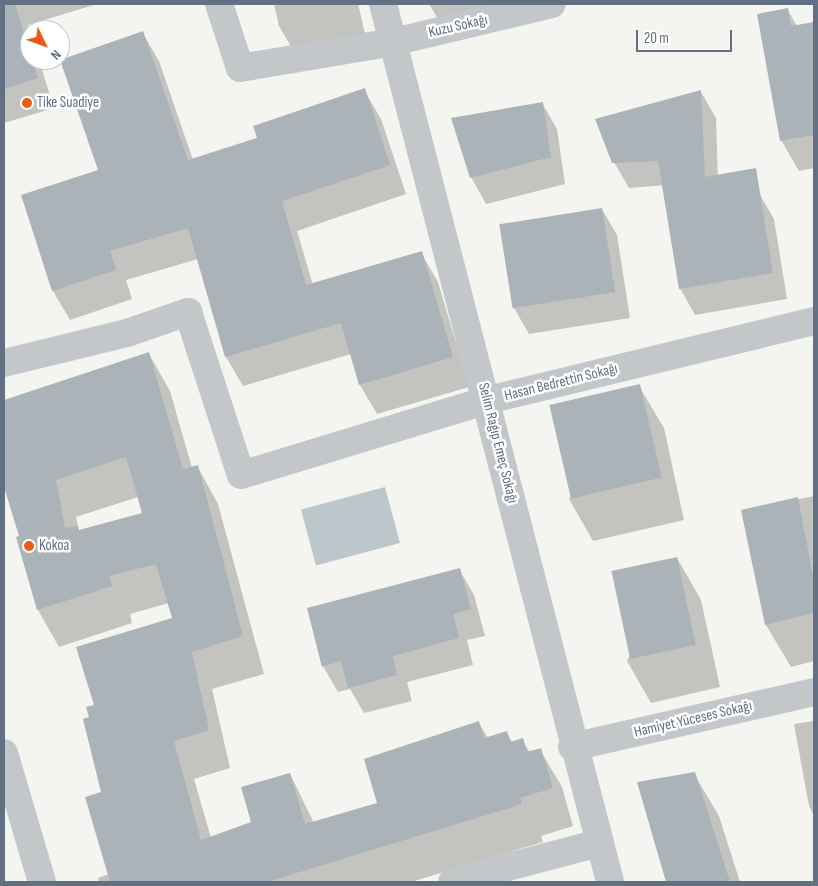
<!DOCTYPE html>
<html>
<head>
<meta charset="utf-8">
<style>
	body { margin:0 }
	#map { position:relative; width:818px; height:886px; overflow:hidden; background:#f4f4f0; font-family:"Sofia Sans Condensed",sans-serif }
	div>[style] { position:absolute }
	.water>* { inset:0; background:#bcc7cc; transform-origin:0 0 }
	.shadow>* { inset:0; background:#0003 }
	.building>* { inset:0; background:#abb3b9; transform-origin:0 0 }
	.minor>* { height:28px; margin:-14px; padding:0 14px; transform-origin:14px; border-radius:14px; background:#c3c7ca }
	.dots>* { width:14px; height:14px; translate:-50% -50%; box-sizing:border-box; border:2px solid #fff; border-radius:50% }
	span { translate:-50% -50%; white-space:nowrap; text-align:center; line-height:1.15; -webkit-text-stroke:5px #fff; paint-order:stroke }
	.street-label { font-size:15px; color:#617183 }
	.poi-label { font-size:15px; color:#617183 }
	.left { translate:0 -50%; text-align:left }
	.frame { position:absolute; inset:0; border:5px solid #617183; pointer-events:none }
	.north { position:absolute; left:20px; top:20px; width:50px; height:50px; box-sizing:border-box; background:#fff; border:1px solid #c0c6cd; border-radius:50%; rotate:132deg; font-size:14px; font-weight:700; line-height:20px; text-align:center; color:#617183 }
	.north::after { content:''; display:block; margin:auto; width:18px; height:22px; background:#ed5a17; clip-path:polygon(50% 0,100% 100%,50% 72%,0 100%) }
	.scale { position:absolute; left:636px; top:30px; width:96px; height:22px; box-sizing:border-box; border:2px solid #617183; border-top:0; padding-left:6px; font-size:15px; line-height:18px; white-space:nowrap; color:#617183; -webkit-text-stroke:4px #fff; paint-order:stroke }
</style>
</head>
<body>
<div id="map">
	<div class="water">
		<div style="left:385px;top:487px;width:58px;height:87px;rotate:75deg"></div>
	</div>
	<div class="shadow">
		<div style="clip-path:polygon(4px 4px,97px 4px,28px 25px,30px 60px,39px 60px,54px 108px,4px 123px)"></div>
		<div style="clip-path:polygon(274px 4px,358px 4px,366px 38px,296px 55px,279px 26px)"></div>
		<div style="clip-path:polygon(429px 4px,494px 4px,438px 19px)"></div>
		<div style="clip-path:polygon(787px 9px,797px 26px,814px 23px,814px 168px,799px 171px,781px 140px)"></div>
		<div style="clip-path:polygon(142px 32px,159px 61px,193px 160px,259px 139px,364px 90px,381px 119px,406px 194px,297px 231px,313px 285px,421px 253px,438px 282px,469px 387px,377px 414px,360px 385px,351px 354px,243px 386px,226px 357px,198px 259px,126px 280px,132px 299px,70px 320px,53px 291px,23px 196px,99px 171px)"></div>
		<div style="clip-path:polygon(701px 92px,716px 118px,718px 181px,629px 188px,614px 162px)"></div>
		<div style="clip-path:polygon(542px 103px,557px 129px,565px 184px,486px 204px,471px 177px)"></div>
		<div style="clip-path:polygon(759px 193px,774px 219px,787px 299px,695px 315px,680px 288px)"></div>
		<div style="clip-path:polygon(602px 209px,617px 235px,630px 318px,529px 334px,514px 308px,501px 226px)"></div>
		<div style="clip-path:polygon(evenodd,149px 354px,170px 391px,192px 468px,197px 466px,218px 504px,264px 674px,212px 689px,230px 768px,194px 779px,211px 838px,253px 823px,290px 774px,314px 823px,378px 804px,478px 722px,488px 738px,507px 733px,512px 742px,522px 739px,530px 753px,540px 750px,562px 787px,573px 826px,541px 836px,543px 842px,411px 882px,99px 882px,98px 878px,109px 874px,103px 793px,90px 717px,96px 706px,173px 619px,169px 603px,130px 614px,132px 623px,59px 647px,38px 610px,21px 537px,4px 483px,4px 401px,149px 354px,138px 497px,143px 514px,79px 531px,76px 517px,138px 497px)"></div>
		<div style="clip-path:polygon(639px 386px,664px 428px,684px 520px,593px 541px,569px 499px)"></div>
		<div style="clip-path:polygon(814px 496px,814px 661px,791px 667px,766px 625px,743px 511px)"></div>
		<div style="clip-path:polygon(677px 558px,701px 600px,720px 687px,651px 703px,627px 661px)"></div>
		<div style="clip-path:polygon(459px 569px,474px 595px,485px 636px,467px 640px,473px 665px,407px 682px,412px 701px,364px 713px,350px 689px,338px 692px,323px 666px)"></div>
		<div style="clip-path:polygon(814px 721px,814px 816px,809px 806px,794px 724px)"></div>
		<div style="clip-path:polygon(694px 774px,719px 816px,740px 882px,667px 882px,639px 783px)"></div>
	</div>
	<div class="building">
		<div style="clip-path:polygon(4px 4px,15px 4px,38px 78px,4px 89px)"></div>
		<div style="clip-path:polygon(788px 8px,791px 26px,814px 22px,814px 135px,780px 141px,757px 14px)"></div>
		<div style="clip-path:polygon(143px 31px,188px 160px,257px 138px,253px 126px,365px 88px,390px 165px,282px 201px,306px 285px,422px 251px,453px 357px,359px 385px,341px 323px,225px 357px,188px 228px,110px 251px,116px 270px,52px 291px,21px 195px,98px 170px,60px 60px)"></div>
		<div style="clip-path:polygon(701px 90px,705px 177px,756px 168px,773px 273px,679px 289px,658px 161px,612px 163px,595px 119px)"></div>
		<div style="clip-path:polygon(543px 102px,551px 157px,470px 178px,451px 118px)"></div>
		<div style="left:602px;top:208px;width:85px;height:104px;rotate:81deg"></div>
		<div style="clip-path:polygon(evenodd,149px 352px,183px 469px,198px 465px,243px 636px,192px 652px,209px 730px,174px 741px,201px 840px,251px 822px,241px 787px,290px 773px,305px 824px,377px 803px,364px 759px,479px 721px,484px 738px,507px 731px,510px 742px,523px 738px,527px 752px,541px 748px,553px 788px,520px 798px,522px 804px,267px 882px,110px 882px,85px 797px,101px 792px,83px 719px,89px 717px,86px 707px,94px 705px,76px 647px,172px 618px,156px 564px,109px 576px,112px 586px,37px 610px,16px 537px,19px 536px,4px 487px,4px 400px,149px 352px,126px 457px,142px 513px,79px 530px,78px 526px,65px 528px,56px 480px,126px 457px)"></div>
		<div style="left:640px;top:384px;width:96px;height:93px;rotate:77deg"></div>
		<div style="clip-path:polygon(798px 497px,814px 582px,814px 613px,765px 625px,741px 510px)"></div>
		<div style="left:677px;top:557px;width:90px;height:67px;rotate:78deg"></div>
		<div style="clip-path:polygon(460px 568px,471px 609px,453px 614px,459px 638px,393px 656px,397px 675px,348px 688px,341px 661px,322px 667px,307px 608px)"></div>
		<div style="clip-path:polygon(695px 772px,730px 882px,666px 882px,637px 782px)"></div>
	</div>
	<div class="minor">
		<div style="left:219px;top:4px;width:67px;rotate:71.8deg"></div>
		<div style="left:240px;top:68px;width:155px;rotate:-9.6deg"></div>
		<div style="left:393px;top:42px;width:163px;rotate:-13.4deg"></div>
		<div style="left:383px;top:4px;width:907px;rotate:75.5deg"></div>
		<div style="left:4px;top:363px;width:127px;rotate:-13.7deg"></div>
		<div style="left:127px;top:333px;width:65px;rotate:-19deg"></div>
		<div style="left:188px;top:312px;width:171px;rotate:72deg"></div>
		<div style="left:241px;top:475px;width:258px;rotate:-16.9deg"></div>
		<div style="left:488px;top:400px;width:335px;rotate:-13.6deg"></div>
		<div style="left:572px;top:747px;width:248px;rotate:-12.8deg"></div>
		<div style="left:4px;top:753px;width:134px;rotate:73.6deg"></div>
		<div style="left:452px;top:882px;width:152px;rotate:-14.9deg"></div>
	</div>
	<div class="dots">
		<div style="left:27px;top:103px;background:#ed5a17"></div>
		<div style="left:29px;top:546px;background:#ed5a17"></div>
	</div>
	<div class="street-label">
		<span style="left:458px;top:26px;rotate:-13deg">Kuzu Sokağı</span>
		<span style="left:561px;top:382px;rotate:-14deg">Hasan Bedrettin Sokağı</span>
		<span style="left:498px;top:443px;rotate:76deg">Selim Ragıp Emeç Sokağı</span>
		<span style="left:693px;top:719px;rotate:-13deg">Hamiyet Yüceses Sokağı</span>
	</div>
	<div class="poi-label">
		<span class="left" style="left:37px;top:103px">Tike Suadiye</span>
		<span class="left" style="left:39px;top:546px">Kokoa</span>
	</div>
	<div class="frame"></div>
	<div class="north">N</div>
	<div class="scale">20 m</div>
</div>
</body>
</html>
